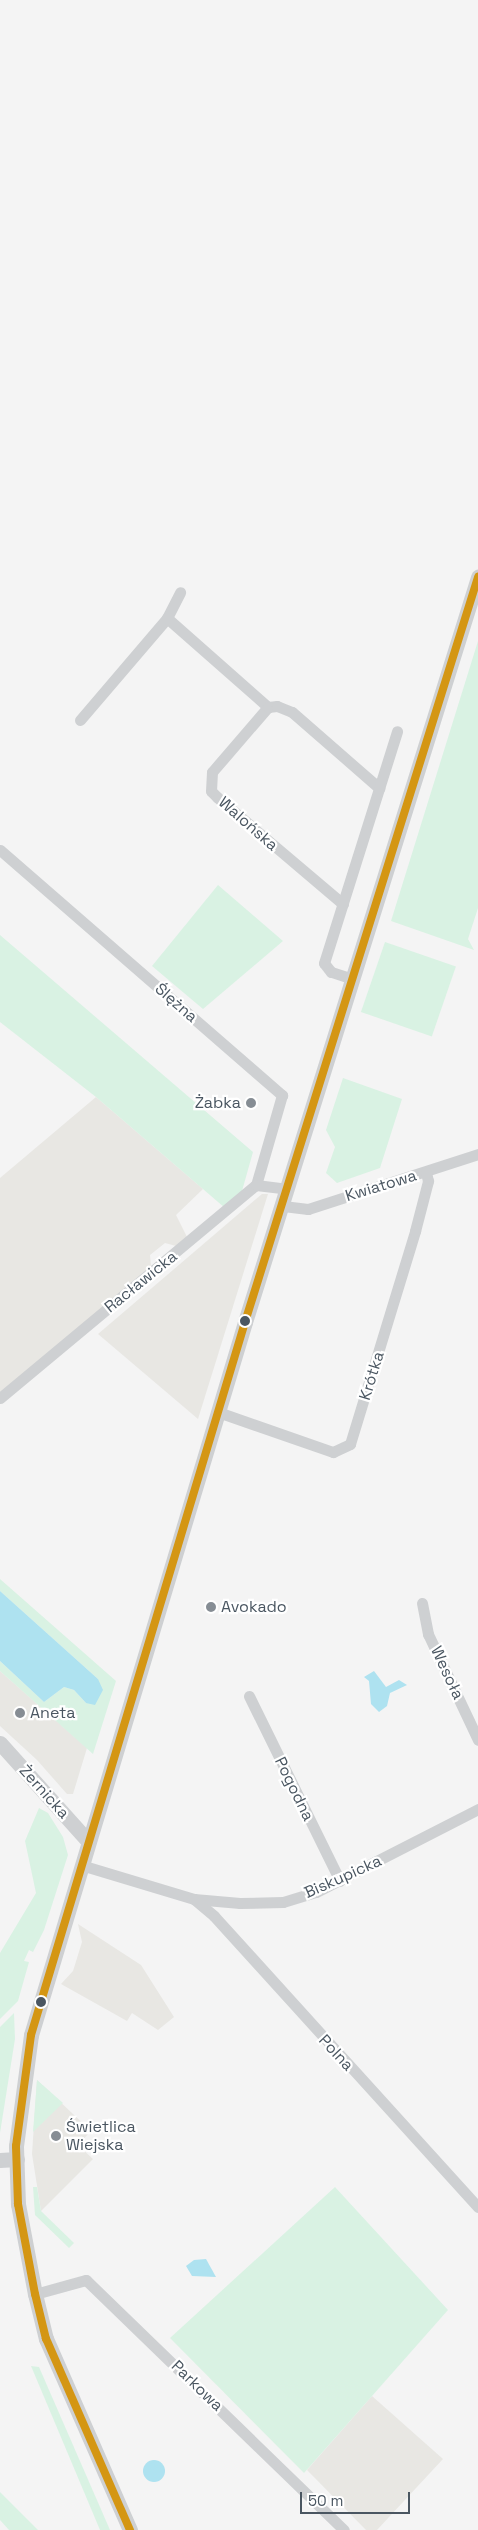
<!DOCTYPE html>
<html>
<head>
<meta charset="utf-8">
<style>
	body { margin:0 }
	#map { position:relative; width:478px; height:2530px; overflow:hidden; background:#f4f4f4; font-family:"Space Grotesk",sans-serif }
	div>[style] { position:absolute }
	.commercial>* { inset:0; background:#e8e7e3 }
	.green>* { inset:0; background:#d9f2e3; transform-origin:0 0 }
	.water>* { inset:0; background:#aee2f0 }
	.round { border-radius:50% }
	.minor>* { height:11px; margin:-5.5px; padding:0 5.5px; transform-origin:5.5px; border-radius:5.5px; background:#ced0d2 }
	.tertiary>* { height:15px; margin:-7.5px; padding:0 7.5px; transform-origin:7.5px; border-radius:7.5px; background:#ced0d2 }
	.bus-1>* { height:8px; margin:-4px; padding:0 4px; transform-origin:4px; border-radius:4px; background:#d49613 }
	.dots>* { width:14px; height:14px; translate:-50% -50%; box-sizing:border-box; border:2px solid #fff; border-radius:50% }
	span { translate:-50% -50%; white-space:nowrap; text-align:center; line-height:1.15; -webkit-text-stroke:4.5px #fff; paint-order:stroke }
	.street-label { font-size:16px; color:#4a5661 }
	.poi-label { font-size:16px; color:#4a5661 }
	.right { translate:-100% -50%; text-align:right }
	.left { translate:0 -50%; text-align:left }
	.scale { position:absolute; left:300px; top:2492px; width:110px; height:22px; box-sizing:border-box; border:2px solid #4a5661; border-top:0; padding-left:6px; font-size:15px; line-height:18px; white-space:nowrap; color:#4a5661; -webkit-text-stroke:4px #fff; paint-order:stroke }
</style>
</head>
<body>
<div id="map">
	<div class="commercial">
		<div style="clip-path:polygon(96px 1097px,203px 1189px,176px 1215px,187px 1237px,176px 1246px,165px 1243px,150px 1255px,151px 1266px,0 1394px,0 1178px)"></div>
		<div style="clip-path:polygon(262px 1194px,268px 1194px,198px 1419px,98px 1334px)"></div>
		<div style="clip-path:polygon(0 1671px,87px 1748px,73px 1794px,67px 1794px,37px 1760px,0 1726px)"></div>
		<div style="clip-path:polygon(78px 1924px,141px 1965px,174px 2017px,158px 2030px,132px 2013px,127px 2021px,61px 1984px,73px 1971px,82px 1942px)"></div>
		<div style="clip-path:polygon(37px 2080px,91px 2131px,78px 2145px,93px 2159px,41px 2211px,32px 2154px)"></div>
		<div style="clip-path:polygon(372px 2396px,443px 2459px,377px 2530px,366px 2530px,307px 2470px)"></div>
	</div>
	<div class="green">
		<div style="clip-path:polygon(478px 641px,478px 908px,468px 939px,474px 950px,391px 921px)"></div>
		<div style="clip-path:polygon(218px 885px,283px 941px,203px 1009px,152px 966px)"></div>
		<div style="clip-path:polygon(0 935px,253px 1152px,242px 1191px,225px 1208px,96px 1097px,0 1022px)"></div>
		<div style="left:385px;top:942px;width:75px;height:74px;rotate:19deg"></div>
		<div style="clip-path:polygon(343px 1078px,402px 1099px,380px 1168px,337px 1183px,326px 1173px,335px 1147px,326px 1130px)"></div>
		<div style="clip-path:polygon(0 1579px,116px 1681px,93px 1754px,0 1671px,0 1661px,44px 1702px,64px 1687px,74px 1690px,86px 1703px,98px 1679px,0 1591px)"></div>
		<div style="clip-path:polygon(39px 1808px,48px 1813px,63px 1837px,68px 1855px,44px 1930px,33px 1952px,29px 1950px,24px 1961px,29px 1962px,18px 2001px,0 2019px,0 1953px,36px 1893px,25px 1841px)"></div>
		<div style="clip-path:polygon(14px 2013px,15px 2039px,0 2133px,0 2027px)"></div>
		<div style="clip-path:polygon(37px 2080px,63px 2103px,33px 2132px)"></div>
		<div style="clip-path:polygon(33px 2187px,37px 2187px,41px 2211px,74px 2243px,69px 2248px,35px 2215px)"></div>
		<div style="clip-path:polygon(335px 2187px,448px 2310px,304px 2473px,170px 2338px)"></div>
		<div style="clip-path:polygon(31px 2366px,39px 2367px,110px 2530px,100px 2530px)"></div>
		<div style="clip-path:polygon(0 2492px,38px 2530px,9px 2530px,0 2520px)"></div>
	</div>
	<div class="water">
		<div style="clip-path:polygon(0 1591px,98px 1679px,103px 1690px,95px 1705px,86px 1703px,74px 1690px,64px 1687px,44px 1702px,0 1661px)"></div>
		<div style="clip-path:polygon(374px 1671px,386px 1687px,399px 1680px,407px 1685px,390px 1693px,387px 1706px,379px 1712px,371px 1704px,369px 1681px,364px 1677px)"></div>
		<div style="clip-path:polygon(206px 2259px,216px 2277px,192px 2276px,186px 2266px,194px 2260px)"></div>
		<div class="round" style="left:143px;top:2460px;width:22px;height:22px"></div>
	</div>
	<div class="minor">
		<div style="left:167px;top:618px;width:135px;rotate:41.4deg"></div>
		<div style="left:80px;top:720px;width:134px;rotate:-49.5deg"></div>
		<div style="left:167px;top:618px;width:29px;rotate:-63deg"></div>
		<div style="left:0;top:850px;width:374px;rotate:41deg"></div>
		<div style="left:282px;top:1095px;width:94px;rotate:106.1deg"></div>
		<div style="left:343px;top:904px;width:165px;rotate:-139.7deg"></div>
		<div style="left:217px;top:797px;width:8px;rotate:-135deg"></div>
		<div style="left:211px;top:791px;width:19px;rotate:-87deg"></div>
		<div style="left:212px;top:772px;width:86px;rotate:-49.3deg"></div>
		<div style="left:268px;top:707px;width:9px;rotate:-6deg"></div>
		<div style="left:277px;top:706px;width:16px;rotate:22deg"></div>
		<div style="left:292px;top:712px;width:116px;rotate:41.1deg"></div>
		<div style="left:353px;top:979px;width:23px;rotate:-162deg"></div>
		<div style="left:331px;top:972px;width:11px;rotate:-128deg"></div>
		<div style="left:324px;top:963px;width:243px;rotate:-72.5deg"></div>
		<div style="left:283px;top:1206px;width:25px;rotate:7deg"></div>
		<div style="left:308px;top:1209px;width:179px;rotate:-17.9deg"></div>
		<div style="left:0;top:1398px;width:333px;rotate:-39.8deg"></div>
		<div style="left:256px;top:1185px;width:32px;rotate:7deg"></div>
		<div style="left:218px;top:1412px;width:122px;rotate:19.2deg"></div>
		<div style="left:333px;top:1452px;width:19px;rotate:-25deg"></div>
		<div style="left:350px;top:1444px;width:223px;rotate:-73deg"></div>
		<div style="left:415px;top:1231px;width:52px;rotate:-75.4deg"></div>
		<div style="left:428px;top:1181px;width:9px;rotate:-103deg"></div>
		<div style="left:422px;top:1603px;width:32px;rotate:79deg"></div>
		<div style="left:428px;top:1634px;width:117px;rotate:64.7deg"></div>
		<div style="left:249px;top:1696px;width:206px;rotate:63.8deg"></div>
		<div style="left:81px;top:1865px;width:118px;rotate:16.7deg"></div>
		<div style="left:194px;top:1899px;width:46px;rotate:5deg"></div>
		<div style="left:240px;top:1903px;width:43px;rotate:-1.3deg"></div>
		<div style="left:283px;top:1902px;width:34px;rotate:-17deg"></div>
		<div style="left:316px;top:1892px;width:182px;rotate:-27.1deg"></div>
		<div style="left:194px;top:1899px;width:26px;rotate:40deg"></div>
		<div style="left:214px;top:1916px;width:393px;rotate:47.8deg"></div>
		<div style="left:35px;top:2294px;width:53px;rotate:-15.4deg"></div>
		<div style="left:86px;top:2280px;width:359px;rotate:44.1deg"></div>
	</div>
	<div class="tertiary">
		<div style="left:0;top:1743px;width:132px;rotate:48.1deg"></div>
		<div style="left:0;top:2160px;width:17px;rotate:-3deg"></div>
		<div style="left:130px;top:2530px;width:209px;rotate:-113.7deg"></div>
		<div style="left:46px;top:2339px;width:46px;rotate:-103.7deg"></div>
		<div style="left:35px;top:2294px;width:92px;rotate:-100.7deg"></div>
		<div style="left:18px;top:2204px;width:58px;rotate:-92deg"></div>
		<div style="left:16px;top:2146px;width:112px;rotate:-82.3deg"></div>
		<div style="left:31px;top:2035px;width:744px;rotate:-73.29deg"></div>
		<div style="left:245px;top:1322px;width:781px;rotate:-72.63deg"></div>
	</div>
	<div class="bus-1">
		<div style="left:130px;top:2530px;width:209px;rotate:-113.7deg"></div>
		<div style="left:46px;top:2339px;width:46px;rotate:-103.7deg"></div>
		<div style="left:35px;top:2294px;width:92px;rotate:-100.7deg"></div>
		<div style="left:18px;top:2204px;width:58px;rotate:-92deg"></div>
		<div style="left:16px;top:2146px;width:112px;rotate:-82.3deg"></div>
		<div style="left:31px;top:2035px;width:744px;rotate:-73.29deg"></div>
		<div style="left:245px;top:1322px;width:781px;rotate:-72.63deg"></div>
	</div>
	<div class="dots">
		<div style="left:251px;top:1103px;background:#868d94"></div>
		<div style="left:245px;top:1321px;background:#4a5661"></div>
		<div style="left:211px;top:1607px;background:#868d94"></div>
		<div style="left:20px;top:1713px;background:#868d94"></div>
		<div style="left:41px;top:2002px;background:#4a5661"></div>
		<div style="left:56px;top:2136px;background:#868d94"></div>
	</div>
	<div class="street-label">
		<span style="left:248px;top:824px;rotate:41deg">Walońska</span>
		<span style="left:176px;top:1003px;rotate:41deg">Ślężna</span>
		<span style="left:381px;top:1186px;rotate:-17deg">Kwiatowa</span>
		<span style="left:141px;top:1282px;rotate:-39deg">Racławicka</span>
		<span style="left:372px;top:1376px;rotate:-73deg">Krótka</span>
		<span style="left:447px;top:1673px;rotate:65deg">Wesoła</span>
		<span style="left:294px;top:1789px;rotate:64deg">Pogodna</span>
		<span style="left:44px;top:1792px;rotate:48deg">Żernicka</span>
		<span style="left:343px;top:1877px;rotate:-24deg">Biskupicka</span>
		<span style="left:336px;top:2053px;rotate:47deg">Polna</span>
		<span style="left:197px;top:2386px;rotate:44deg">Parkowa</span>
	</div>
	<div class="poi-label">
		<span class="right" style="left:241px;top:1103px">Żabka</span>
		<span class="left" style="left:221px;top:1607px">Avokado</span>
		<span class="left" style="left:30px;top:1713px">Aneta</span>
		<span class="left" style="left:66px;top:2136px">Świetlica<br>Wiejska</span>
	</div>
	<div class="scale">50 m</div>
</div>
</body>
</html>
